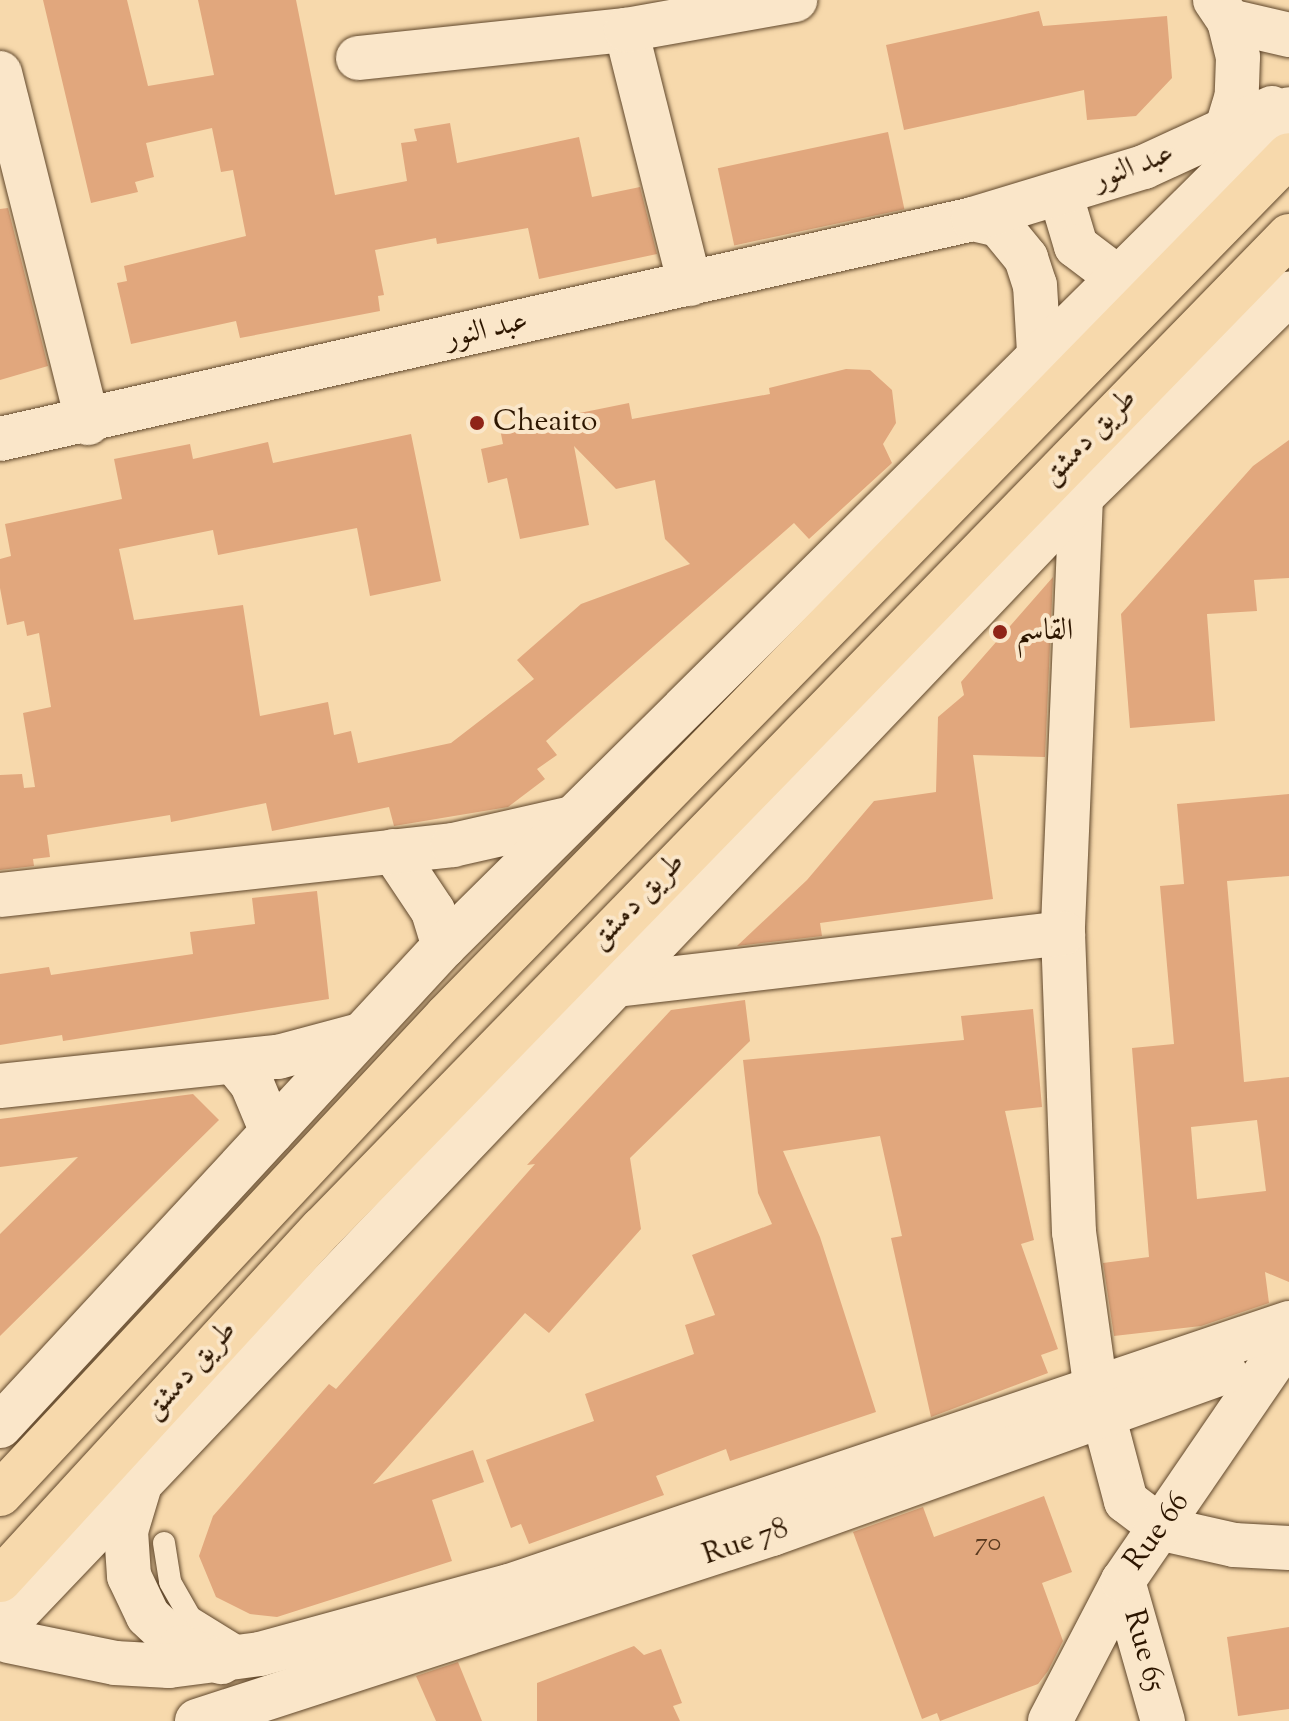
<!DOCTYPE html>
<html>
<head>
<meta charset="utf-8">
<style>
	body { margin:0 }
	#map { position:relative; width:1289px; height:1721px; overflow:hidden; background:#f7d9ac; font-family:"Sorts Mill Goudy",Amiri,serif }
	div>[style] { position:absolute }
	.building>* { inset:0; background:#e1a77d; transform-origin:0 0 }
	.roads { filter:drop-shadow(0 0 2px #60472b) drop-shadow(0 0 2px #60472b) }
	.service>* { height:22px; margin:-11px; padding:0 11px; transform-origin:11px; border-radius:11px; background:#fae6c9 }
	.minor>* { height:44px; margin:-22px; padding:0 22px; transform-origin:22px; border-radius:22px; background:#fae6c9 }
	.tertiary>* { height:44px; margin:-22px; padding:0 22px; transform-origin:22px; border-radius:22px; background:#fae6c9 }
	.trunk>* { height:44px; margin:-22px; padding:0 22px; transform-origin:22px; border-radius:22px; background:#f7d9ac }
	.dots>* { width:22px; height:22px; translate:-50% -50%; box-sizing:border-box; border:4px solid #fae6c9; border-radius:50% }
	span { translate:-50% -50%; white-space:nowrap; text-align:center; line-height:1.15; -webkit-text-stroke:8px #fae6c9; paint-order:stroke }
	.number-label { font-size:26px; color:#5a3a1f }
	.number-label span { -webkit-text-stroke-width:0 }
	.street-label { font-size:30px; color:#2d1600 }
	.poi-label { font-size:30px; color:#2d1600 }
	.left { translate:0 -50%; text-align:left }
</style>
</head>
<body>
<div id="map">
	<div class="building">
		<div style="clip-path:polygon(43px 0,127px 0,148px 86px,214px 75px,198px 0,296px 0,335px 195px,407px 181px,401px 143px,417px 141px,414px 129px,450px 123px,457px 163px,579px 137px,592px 197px,640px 187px,657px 254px,539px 279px,528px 228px,437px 244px,436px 238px,375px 250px,384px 295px,378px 296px,380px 311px,240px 338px,236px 321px,131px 344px,117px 283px,127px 281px,124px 266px,246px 236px,233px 170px,221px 172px,212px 128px,146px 143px,154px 177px,135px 182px,138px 192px,91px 203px)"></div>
		<div style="clip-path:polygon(1039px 11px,1043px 26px,1167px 16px,1172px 78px,1136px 116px,1087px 120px,1084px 90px,904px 130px,886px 45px)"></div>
		<div style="left:888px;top:132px;width:79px;height:174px;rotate:78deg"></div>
		<div style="clip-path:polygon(8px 208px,48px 366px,0 380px,0 209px)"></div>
		<div style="clip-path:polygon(846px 369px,870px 370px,892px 390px,896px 423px,883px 444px,892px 463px,809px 539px,794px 523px,546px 741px,557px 755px,537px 769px,545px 779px,508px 807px,394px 826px,389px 807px,272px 831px,266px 803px,171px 822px,170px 815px,47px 835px,50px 857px,33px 859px,34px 866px,0 870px,0 775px,22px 774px,24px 788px,35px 787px,23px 713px,51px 707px,39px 633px,27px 636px,24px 621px,7px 625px,0 588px,0 559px,11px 556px,5px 524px,122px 499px,114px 459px,190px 444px,193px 459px,268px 442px,273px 463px,411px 434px,441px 581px,370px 596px,357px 528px,218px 555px,213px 530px,119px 549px,134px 620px,243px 605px,260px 716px,328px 702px,334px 735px,351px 731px,358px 763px,451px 743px,534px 679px,517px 660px,581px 604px,690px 564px,665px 539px,655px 480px,616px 489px,574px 446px,589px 525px,520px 539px,507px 478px,488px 483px,481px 449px,503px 444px,500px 429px,629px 403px,632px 419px,770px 394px,769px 388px)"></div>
		<div style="clip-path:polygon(1289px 440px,1289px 578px,1254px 580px,1257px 611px,1207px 614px,1215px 721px,1130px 728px,1121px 614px,1253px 466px)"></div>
		<div style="clip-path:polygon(1053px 577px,1045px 757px,973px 755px,993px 899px,820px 923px,822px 936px,737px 946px,807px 880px,874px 801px,936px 792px,938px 717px,964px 695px,961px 682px)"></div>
		<div style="clip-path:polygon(evenodd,1289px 794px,1289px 876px,1227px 881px,1244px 1082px,1289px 1077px,1289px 1282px,1265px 1272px,1269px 1303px,1201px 1326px,1114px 1336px,1103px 1263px,1149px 1257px,1132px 1048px,1174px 1044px,1160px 886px,1184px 884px,1177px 804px,1289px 794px,1257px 1120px,1266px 1191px,1197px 1199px,1191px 1127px,1257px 1120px)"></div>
		<div style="clip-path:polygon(317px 891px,329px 999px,63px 1041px,62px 1035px,0 1045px,0 974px,49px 967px,51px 975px,193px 954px,190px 932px,255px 924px,252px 898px)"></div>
		<div style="clip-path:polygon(745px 1000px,750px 1041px,630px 1158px,641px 1229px,549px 1333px,525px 1313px,373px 1484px,473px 1450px,484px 1482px,432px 1500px,452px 1561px,277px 1617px,250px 1614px,216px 1597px,199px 1556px,213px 1516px,329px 1384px,336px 1389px,535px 1164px,527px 1165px,671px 1010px)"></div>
		<div style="clip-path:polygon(1033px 1009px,1042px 1107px,1005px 1111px,1034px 1240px,1021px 1244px,1058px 1349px,1041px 1355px,1048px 1373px,931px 1417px,891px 1238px,902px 1236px,880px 1136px,783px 1151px,820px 1237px,876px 1412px,730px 1461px,726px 1449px,656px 1476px,664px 1495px,529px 1544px,521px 1524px,511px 1528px,486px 1460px,594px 1421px,585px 1394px,694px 1354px,685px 1325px,715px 1315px,692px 1255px,772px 1224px,758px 1193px,743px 1060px,964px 1040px,961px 1016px)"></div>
		<div style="clip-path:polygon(193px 1094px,219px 1120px,0 1336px,0 1234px,78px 1157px,0 1167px,0 1119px)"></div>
		<div style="clip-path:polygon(1044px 1496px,1072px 1572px,1042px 1583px,1063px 1641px,1048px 1671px,1038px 1684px,940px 1721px,937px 1713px,922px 1719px,853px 1532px,923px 1507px,934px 1537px)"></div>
		<div style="clip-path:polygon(1289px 1627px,1289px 1709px,1238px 1716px,1227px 1637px)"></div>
		<div style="clip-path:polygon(634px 1646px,644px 1655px,661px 1649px,682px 1703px,673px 1706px,680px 1721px,537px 1721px,537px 1683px)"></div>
		<div style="clip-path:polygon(458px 1662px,482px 1721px,436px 1721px,416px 1676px)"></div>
	</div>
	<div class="roads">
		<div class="service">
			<div style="left:164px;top:1543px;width:39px;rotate:81deg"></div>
			<div style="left:170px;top:1582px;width:40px;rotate:60.3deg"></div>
			<div style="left:190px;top:1617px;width:59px;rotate:31.8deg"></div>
		</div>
		<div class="minor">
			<div style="left:1215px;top:0;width:25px;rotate:56deg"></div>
			<div style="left:1229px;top:21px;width:37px;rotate:76deg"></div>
			<div style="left:1238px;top:57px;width:38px;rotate:92deg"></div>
			<div style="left:1237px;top:95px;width:38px;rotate:107deg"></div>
			<div style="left:1229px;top:21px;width:62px;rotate:13.1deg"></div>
			<div style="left:626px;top:30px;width:262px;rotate:75.9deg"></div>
			<div style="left:358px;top:58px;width:269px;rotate:-6deg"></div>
			<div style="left:626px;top:30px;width:172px;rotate:-10.1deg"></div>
			<div style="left:0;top:73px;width:361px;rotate:75.9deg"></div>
			<div style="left:1081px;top:497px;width:436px;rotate:92.4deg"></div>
			<div style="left:1063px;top:933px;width:299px;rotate:87.9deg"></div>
			<div style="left:1074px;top:1232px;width:153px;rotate:82.1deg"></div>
			<div style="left:1095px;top:1384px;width:121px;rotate:75.2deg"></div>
			<div style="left:1126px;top:1501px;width:46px;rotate:37.1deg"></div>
			<div style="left:1163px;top:1529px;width:73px;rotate:12.7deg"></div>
			<div style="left:1234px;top:1545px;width:55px;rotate:3.1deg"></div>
			<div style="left:393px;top:851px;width:72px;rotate:56.3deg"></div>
			<div style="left:433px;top:911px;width:37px;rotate:73deg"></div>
			<div style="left:0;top:895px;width:456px;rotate:-6.3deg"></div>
			<div style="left:453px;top:845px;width:122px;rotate:-12.8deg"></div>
			<div style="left:615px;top:985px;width:451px;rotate:-6.6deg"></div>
			<div style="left:235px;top:1063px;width:27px;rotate:51deg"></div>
			<div style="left:252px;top:1084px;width:52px;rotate:67.4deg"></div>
			<div style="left:0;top:1086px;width:280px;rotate:-6deg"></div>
			<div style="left:278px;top:1057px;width:85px;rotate:-15deg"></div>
			<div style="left:1123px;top:1581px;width:146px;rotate:74.1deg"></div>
			<div style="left:1050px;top:1721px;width:158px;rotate:-62.5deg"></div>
			<div style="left:1123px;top:1581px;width:278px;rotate:-55.6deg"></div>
		</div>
		<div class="tertiary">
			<div style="left:1061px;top:196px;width:52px;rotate:73.3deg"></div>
			<div style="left:1076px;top:246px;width:51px;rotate:37.1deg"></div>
			<div style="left:973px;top:219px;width:27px;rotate:13deg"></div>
			<div style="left:999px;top:225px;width:43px;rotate:50.7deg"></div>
			<div style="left:1026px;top:258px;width:28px;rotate:72deg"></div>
			<div style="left:1035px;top:285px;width:67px;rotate:86.6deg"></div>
			<div style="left:0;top:439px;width:998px;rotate:-12.74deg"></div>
			<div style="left:973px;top:219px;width:179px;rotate:-16.9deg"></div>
			<div style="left:1144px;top:167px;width:141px;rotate:-24.7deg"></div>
			<div style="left:0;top:1426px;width:654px;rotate:-47.23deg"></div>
			<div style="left:444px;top:946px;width:1189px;rotate:-44.73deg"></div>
			<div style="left:139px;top:1488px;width:45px;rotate:106.8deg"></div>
			<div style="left:126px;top:1531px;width:45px;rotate:86.2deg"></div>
			<div style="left:129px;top:1576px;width:44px;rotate:64.6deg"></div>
			<div style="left:148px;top:1616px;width:45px;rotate:43.2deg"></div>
			<div style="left:181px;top:1647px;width:43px;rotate:20.6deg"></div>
			<div style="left:8px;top:1622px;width:1555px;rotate:-46.36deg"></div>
			<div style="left:1081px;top:497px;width:291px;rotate:-44.4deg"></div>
			<div style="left:8px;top:1641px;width:109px;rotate:11.6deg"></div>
			<div style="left:115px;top:1663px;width:54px;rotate:3.2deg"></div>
			<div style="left:169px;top:1666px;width:92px;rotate:-7.5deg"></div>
			<div style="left:260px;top:1654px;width:258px;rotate:-15.3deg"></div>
			<div style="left:509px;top:1586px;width:823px;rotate:-18.63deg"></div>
			<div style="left:197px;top:1721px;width:605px;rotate:-18.02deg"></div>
			<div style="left:772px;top:1534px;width:481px;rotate:-19.7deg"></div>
		</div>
		<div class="trunk">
			<div style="left:0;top:1494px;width:654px;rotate:-46.92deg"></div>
			<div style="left:447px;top:1016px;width:1204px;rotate:-45.64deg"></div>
			<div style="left:0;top:1580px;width:476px;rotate:-47.5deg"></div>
			<div style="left:322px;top:1229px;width:1386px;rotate:-45.76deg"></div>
		</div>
	</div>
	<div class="dots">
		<div style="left:477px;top:423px;background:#8f2418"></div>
		<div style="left:1000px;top:632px;background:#8f2418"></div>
	</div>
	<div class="number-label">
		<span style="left:988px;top:1544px">70</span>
	</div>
	<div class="street-label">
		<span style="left:1134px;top:168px;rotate:-21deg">عبد النور</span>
		<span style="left:487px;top:331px;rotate:-13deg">عبد النور</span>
		<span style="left:1090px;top:438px;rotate:-46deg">طريق دمشق</span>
		<span style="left:638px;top:902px;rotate:-46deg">طريق دمشق</span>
		<span style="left:191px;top:1371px;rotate:-48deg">طريق دمشق</span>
		<span style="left:1158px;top:1532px;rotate:-54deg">Rue 66</span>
		<span style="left:746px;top:1543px;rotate:-19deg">Rue 78</span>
		<span style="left:1143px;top:1651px;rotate:74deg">Rue 65</span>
	</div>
	<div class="poi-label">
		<span class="left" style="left:493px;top:423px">Cheaito</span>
		<span class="left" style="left:1016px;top:632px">القاسم</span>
	</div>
</div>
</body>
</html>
